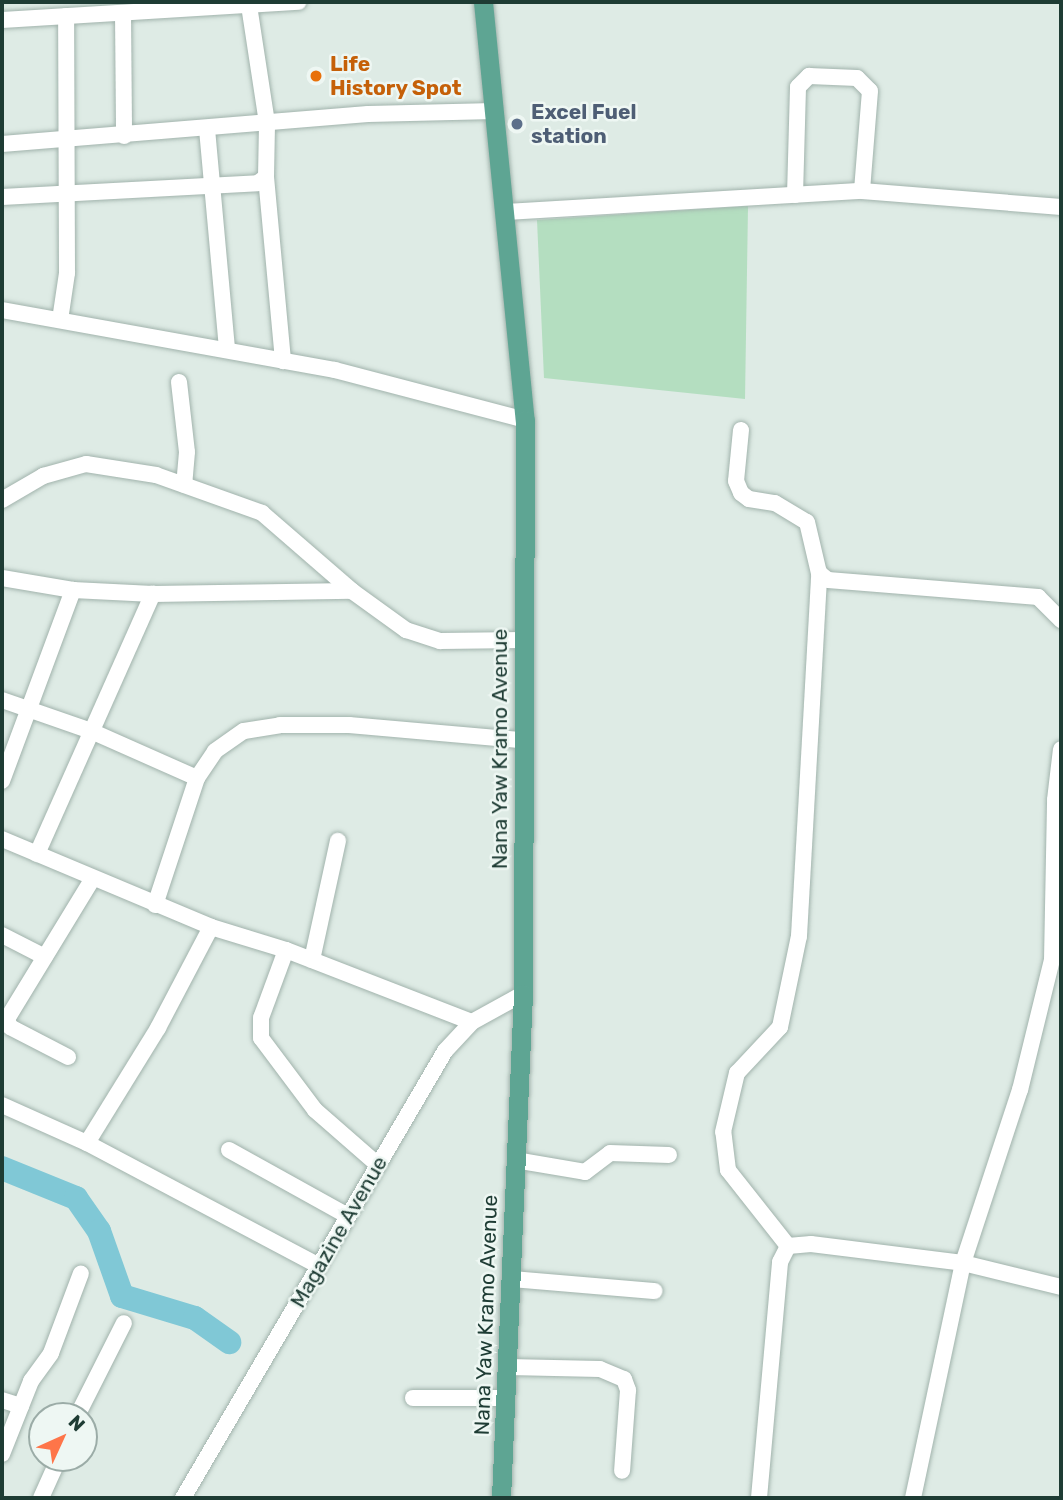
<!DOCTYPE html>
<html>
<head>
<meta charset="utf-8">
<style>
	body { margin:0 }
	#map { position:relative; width:1063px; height:1500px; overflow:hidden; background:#deebe5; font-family:Rubik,sans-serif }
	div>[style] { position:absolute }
	.green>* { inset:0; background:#b4dec0 }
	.river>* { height:24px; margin:-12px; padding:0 12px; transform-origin:12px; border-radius:12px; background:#80c8d6 }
	.roads { filter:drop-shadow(0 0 2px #a1b3ac) drop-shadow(0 0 2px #a1b3ac) }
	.minor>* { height:16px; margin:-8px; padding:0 8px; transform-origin:8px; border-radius:8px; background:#fff }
	.major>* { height:19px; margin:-9.5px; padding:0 9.5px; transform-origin:9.5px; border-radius:9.5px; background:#5ea593 }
	.dots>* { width:19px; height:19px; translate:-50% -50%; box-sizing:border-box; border:4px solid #eef7f3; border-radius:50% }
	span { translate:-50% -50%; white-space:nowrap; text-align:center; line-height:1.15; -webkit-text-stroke:5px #eef7f3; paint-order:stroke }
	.food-label { font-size:21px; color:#c56008; font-weight:700 }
	.left { translate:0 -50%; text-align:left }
	.service-label { font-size:21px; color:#4e5e75; font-weight:700 }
	.street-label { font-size:21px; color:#1e3c34 }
	.frame { position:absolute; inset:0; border:4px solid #1e3c34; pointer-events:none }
	.north { position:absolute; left:28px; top:1402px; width:70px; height:70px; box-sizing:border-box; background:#eef7f3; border:2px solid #9baca7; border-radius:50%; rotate:45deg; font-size:19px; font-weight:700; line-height:28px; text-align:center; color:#1e3c34 }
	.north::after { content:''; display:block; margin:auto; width:24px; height:32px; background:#fe7549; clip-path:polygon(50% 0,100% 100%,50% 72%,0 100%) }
</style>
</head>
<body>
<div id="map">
	<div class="green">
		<div style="clip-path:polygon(748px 206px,745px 399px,544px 378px,537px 220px)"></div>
	</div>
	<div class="river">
		<div style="left:2px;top:1168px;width:80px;rotate:22.1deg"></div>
		<div style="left:76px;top:1198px;width:40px;rotate:55.1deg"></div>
		<div style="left:99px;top:1231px;width:69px;rotate:70.5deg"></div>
		<div style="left:122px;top:1296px;width:76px;rotate:16.8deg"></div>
		<div style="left:195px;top:1318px;width:42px;rotate:35.2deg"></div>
	</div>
	<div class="roads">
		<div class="minor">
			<div style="left:123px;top:13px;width:123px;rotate:89.5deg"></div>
			<div style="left:2px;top:20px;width:297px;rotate:-3.5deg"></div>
			<div style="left:207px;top:129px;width:222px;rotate:84.8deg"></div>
			<div style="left:2px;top:144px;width:367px;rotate:-4.7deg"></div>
			<div style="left:368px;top:114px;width:127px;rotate:-1.4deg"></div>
			<div style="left:266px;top:177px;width:185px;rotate:84.7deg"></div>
			<div style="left:795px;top:195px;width:108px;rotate:-88.4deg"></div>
			<div style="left:798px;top:87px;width:16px;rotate:-45deg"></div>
			<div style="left:809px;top:76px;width:48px;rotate:2.4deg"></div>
			<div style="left:857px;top:78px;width:18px;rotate:45deg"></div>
			<div style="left:870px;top:91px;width:100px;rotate:94.6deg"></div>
			<div style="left:2px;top:197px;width:256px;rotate:-3.1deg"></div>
			<div style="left:258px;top:183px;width:10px;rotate:-37deg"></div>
			<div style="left:266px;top:177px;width:54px;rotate:-88.9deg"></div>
			<div style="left:267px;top:123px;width:118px;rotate:-98.7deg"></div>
			<div style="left:506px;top:212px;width:357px;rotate:-3.4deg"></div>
			<div style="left:862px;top:191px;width:200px;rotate:4.6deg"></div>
			<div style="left:2px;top:310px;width:338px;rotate:10.2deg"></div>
			<div style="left:335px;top:370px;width:196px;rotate:14.7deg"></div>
			<div style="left:60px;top:320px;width:48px;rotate:-81.5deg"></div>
			<div style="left:67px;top:273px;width:257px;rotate:-90.2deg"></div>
			<div style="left:179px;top:382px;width:70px;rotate:83.5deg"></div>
			<div style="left:187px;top:452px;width:33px;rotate:95deg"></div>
			<div style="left:741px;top:430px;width:51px;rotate:95.6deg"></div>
			<div style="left:736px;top:481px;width:13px;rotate:67deg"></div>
			<div style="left:741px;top:493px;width:10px;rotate:37deg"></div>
			<div style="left:749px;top:499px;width:26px;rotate:9deg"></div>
			<div style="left:775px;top:503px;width:37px;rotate:31deg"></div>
			<div style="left:807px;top:522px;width:52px;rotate:76.8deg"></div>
			<div style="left:819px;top:573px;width:11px;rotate:38deg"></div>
			<div style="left:828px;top:580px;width:211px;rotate:4.6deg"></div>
			<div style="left:1038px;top:597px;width:33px;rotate:45deg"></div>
			<div style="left:2px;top:500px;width:48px;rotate:-30.3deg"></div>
			<div style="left:43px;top:476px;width:45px;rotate:-15.6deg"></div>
			<div style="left:86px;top:464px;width:71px;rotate:8.9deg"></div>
			<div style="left:156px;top:475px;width:113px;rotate:19.7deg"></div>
			<div style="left:262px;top:513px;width:119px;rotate:40.9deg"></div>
			<div style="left:2px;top:578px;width:72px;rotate:9.6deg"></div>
			<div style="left:73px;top:590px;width:80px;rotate:2.9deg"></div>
			<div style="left:153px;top:594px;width:199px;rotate:-0.9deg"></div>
			<div style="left:352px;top:591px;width:67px;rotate:35.8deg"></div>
			<div style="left:406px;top:630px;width:36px;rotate:18deg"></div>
			<div style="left:440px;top:641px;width:82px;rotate:-0.7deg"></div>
			<div style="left:2px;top:700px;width:94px;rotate:19.2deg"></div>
			<div style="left:91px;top:731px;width:116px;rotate:23.9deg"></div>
			<div style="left:2px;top:781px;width:204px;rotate:-69.6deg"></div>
			<div style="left:2px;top:839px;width:227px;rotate:22.8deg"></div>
			<div style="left:211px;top:927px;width:78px;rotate:17deg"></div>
			<div style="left:286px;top:950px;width:199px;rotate:21.2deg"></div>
			<div style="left:37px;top:854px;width:285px;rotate:-66deg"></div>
			<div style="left:155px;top:905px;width:134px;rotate:-71.7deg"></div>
			<div style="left:197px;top:778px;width:32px;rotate:-56deg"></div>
			<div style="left:215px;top:751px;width:35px;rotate:-35deg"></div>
			<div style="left:244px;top:731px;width:36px;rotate:-9deg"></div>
			<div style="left:280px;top:725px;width:69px"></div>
			<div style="left:349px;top:725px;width:174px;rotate:5deg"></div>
			<div style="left:2px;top:935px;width:48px;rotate:27.1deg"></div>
			<div style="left:286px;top:950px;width:72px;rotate:110.2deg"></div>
			<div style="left:261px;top:1018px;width:20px;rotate:90deg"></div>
			<div style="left:261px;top:1038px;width:90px;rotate:53.1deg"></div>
			<div style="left:315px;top:1110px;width:84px;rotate:41.1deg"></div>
			<div style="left:312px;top:960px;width:122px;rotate:-77.7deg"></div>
			<div style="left:68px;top:1057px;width:65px;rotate:-152.7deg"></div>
			<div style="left:10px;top:1027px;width:9px;rotate:-111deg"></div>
			<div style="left:7px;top:1019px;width:165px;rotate:-58.6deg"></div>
			<div style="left:2px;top:1105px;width:93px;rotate:24.1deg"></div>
			<div style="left:87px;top:1143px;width:263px;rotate:27.9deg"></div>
			<div style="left:87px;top:1143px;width:135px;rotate:-58.3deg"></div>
			<div style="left:158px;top:1028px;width:114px;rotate:-62.3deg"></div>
			<div style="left:229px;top:1150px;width:136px;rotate:29deg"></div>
			<div style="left:515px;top:1160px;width:71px;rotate:9.7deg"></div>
			<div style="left:585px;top:1172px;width:31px;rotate:-37deg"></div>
			<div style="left:610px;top:1153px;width:59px;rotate:1.9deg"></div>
			<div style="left:788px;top:1246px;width:97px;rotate:-128.3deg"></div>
			<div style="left:728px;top:1170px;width:38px;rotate:-97deg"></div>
			<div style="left:723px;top:1132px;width:61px;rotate:-76.7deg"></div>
			<div style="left:737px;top:1073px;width:63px;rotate:-46.9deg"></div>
			<div style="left:780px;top:1027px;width:93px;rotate:-78.2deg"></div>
			<div style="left:799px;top:936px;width:364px;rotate:-86.8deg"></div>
			<div style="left:511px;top:1279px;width:144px;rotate:4.8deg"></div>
			<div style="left:508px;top:1367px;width:92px;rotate:1.2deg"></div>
			<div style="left:600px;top:1369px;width:26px;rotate:23deg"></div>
			<div style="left:624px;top:1379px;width:12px;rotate:70deg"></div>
			<div style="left:628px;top:1390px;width:81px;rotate:94.2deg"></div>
			<div style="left:413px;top:1398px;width:93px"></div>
			<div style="left:2px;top:1400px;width:20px;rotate:18deg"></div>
			<div style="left:77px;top:1416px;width:104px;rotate:-63.2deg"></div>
			<div style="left:2px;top:1454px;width:79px;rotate:-68.3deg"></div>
			<div style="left:31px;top:1381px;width:34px;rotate:-54deg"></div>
			<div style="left:51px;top:1353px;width:85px;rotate:-69.4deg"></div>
			<div style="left:41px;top:1498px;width:44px;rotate:-65.8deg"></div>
			<div style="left:183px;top:1498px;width:518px;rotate:-59.62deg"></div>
			<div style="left:445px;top:1051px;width:40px;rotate:-47deg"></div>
			<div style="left:472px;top:1022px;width:58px;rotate:-28.8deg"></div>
			<div style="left:759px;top:1498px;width:237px;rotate:-84.9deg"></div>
			<div style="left:780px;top:1262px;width:18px;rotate:-63deg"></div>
			<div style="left:788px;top:1246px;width:23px;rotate:-5deg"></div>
			<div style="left:811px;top:1244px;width:153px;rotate:7.1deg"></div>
			<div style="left:963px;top:1263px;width:101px;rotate:13.8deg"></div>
			<div style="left:913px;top:1498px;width:240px;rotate:-78deg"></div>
			<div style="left:963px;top:1263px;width:182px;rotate:-71.8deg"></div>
			<div style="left:1020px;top:1090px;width:134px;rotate:-76.2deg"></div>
			<div style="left:1052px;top:960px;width:160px;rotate:-88.9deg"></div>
			<div style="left:1055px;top:800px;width:51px;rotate:-83.3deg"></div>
		</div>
		<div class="major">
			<div style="left:483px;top:2px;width:420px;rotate:84.3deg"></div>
			<div style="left:525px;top:420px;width:574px;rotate:90.2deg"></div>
			<div style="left:523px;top:994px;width:504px;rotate:92.5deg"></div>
		</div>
	</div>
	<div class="dots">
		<div style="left:316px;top:76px;background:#e8710a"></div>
		<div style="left:517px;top:124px;background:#5c6f8a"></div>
	</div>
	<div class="food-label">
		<span class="left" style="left:330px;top:76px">Life<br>History Spot</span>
	</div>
	<div class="service-label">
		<span class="left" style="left:531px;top:124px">Excel Fuel<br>station</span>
	</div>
	<div class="street-label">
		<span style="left:500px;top:749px;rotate:-90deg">Nana Yaw Kramo Avenue</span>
		<span style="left:339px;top:1232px;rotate:-60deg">Magazine Avenue</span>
		<span style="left:486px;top:1315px;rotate:-88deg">Nana Yaw Kramo Avenue</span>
	</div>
	<div class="frame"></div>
	<div class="north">N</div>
</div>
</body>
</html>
